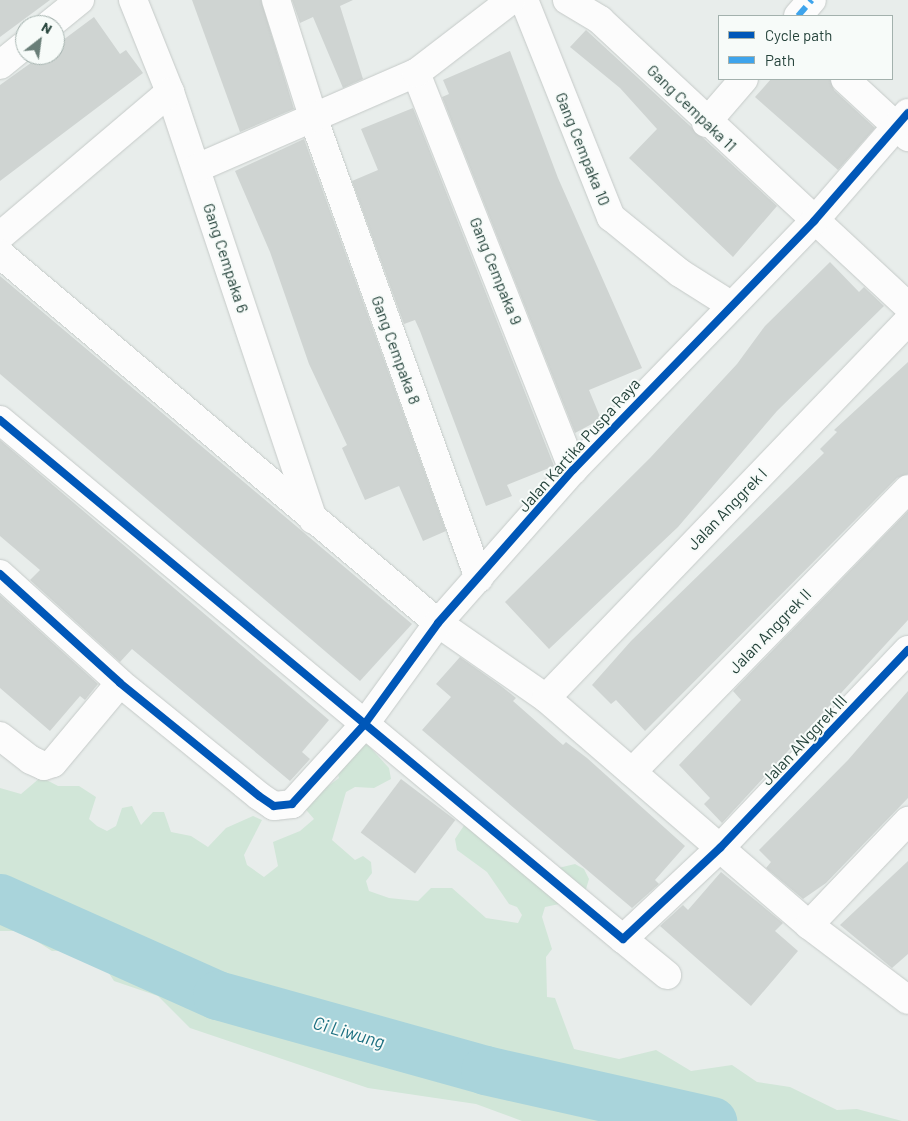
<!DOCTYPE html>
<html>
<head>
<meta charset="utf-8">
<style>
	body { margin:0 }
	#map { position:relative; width:908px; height:1121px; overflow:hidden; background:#e8edeb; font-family:Barlow,sans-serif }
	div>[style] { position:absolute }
	.green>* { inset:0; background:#d1e6d8 }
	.river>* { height:49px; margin:-24.5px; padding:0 24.5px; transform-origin:24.5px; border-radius:24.5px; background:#a9d4db }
	.building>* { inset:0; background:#cfd4d2; transform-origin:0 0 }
	.roads { filter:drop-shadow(0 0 1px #c5cac8) drop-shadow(0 0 1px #c5cac8) }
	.minor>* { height:28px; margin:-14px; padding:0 14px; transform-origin:14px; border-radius:14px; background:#fcfcfc }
	.quiet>* { height:6px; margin-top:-3px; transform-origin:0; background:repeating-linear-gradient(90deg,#3ea4ec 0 12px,transparent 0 18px) }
	.cycleway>* { height:8px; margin:-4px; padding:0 4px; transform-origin:4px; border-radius:4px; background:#0057b8 }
	span { translate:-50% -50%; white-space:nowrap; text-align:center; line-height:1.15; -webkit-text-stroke:4px #f7fbf9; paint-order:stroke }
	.street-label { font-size:16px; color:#24423a }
	.water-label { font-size:18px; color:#1c6f80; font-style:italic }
	.legend { position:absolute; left:718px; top:15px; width:175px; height:65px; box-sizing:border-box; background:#f7fbf9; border:1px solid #a3b1ad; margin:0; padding:6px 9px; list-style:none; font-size:15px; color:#24423a }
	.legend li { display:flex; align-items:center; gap:10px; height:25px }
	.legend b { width:25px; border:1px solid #a3b1ad }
	.north { position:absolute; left:15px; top:15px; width:50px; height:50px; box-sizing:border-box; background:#f7fbf9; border:1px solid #a3b1ad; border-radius:50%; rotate:30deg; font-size:14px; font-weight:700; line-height:20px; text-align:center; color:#24423a }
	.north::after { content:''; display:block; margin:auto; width:18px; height:22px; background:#697e78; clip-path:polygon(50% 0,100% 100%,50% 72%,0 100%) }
</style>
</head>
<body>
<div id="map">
	<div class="green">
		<div style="clip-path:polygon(358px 744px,368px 745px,389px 768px,391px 779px,374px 788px,355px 787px,346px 792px,332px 840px,355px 860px,363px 856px,371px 862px,372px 873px,366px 881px,369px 891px,389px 898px,418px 901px,431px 888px,452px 888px,486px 918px,518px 923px,522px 915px,517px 907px,509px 904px,487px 872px,457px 850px,455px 839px,465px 824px,554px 869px,575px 864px,584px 869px,589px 879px,583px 899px,545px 907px,542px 917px,552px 949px,546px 957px,547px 997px,555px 998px,574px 1049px,619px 1059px,656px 1050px,691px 1071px,732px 1065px,757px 1082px,790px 1087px,837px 1110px,857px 1109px,902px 1121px,522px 1121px,476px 1104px,368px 1088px,190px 1028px,158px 996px,114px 981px,93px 949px,52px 951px,21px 931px,0 931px,0 788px,21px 794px,41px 777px,58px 786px,79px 786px,96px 797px,89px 819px,97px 826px,107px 831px,116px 826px,122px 808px,132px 806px,141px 825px,153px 812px,164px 812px,171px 832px,191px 836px,208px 847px,226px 828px,253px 816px,262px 820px,244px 855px,247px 865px,264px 877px,278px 866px,273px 842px,300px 831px,314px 819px,302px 805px,339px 778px,337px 770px)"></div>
	</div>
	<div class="river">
		<div style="left:0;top:898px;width:238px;rotate:24.1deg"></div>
		<div style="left:217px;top:995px;width:278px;rotate:15.6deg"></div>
		<div style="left:485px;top:1070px;width:233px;rotate:12.7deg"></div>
	</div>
	<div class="building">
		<div style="clip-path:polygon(0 0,50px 0,0 37px)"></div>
		<div style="clip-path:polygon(192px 0,261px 0,294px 109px,240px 132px)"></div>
		<div style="clip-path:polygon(292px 0,353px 0,340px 6px,363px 79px,343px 88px,313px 17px,300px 23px)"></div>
		<div style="clip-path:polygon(94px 17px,120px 54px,126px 50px,143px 73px,0 181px,0 85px,42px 55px,55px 55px,55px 46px)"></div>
		<div style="clip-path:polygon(586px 30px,777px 206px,733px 257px,629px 158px,657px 129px,620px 88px,570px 47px)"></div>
		<div style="clip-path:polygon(510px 51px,558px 178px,642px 368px,589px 390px,601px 419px,575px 433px,442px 97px,449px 94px,443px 80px)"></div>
		<div style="clip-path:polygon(771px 79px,830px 79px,834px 90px,875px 128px,838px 170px,755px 97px)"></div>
		<div style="clip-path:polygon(413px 108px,554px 466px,507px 485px,512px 496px,486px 506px,420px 331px,415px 320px,404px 324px,352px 181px,378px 170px,361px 129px)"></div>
		<div style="clip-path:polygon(304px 139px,446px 531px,423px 541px,399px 486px,365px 500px,342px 448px,347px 445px,309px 364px,270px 252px,235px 171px)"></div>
		<div style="clip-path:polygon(830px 262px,859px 292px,864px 287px,884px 306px,777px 411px,678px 527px,549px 649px,505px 602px,650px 458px,737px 364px,765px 326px)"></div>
		<div style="clip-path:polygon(0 276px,412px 624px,360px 681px,0 374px)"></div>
		<div style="clip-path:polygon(908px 362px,908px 474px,897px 478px,645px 731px,616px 700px,611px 704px,592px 685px,631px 641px,824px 453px,820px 449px,837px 432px,834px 430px)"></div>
		<div style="clip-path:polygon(0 440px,329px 720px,302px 752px,310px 759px,290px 781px,132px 649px,120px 662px,30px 580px,40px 570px,0 536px)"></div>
		<div style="clip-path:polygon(908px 511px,908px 620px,722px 823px,704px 804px,710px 798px,679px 765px,741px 700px,733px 691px)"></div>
		<div style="clip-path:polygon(0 595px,98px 684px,85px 700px,80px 696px,50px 731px,0 688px)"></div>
		<div style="clip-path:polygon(460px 657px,501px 686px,516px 698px,513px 701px,563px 745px,566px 742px,587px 758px,685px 846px,655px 880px,659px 884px,632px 908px,422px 730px,451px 697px,436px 684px)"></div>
		<div style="clip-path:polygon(908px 691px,908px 798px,826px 883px,803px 899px,766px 868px,771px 862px,759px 850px,848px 760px)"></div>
		<div style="left:401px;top:779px;width:68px;height:67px;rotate:37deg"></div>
		<div style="clip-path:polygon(908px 861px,908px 954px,892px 968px,840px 925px)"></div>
		<div style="clip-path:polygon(721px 872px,783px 923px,775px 931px,798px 951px,751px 1006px,660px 926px,683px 905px,688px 910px)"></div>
	</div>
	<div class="roads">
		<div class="minor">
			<div style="left:133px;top:0;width:99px;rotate:68.1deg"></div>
			<div style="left:170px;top:92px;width:451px;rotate:71.5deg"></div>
			<div style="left:276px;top:0;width:126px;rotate:72.4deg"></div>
			<div style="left:314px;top:120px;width:487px;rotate:70.2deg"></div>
			<div style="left:524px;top:0;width:234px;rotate:68.2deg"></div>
			<div style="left:611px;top:217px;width:89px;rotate:39.1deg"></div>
			<div style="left:680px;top:273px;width:58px;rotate:32.3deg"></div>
			<div style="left:567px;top:0;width:39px;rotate:31deg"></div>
			<div style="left:600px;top:20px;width:420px;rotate:42.9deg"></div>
			<div style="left:798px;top:16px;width:21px;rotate:-49deg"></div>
			<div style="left:49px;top:25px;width:40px;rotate:-39deg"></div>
			<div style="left:0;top:65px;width:32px;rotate:-39deg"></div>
			<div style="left:416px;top:73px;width:427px;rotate:68.4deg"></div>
			<div style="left:845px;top:79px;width:86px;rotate:42.6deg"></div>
			<div style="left:706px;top:123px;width:58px;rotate:-49.2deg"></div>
			<div style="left:197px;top:168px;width:239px;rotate:-23.5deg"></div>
			<div style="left:416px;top:73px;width:120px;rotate:-37.5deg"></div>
			<div style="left:0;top:236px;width:223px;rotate:-40.3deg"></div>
			<div style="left:0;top:254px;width:573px;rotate:40.11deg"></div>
			<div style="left:438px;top:623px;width:131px;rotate:34.8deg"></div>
			<div style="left:546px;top:698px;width:347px;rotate:40.8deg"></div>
			<div style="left:809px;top:925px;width:124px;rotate:37.1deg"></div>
			<div style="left:0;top:420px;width:811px;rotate:39.8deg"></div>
			<div style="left:623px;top:939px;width:133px;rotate:-43.2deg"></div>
			<div style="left:720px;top:848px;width:273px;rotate:-46.5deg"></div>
			<div style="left:0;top:574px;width:162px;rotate:42.2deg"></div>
			<div style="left:120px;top:683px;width:179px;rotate:39.1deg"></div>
			<div style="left:259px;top:796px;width:18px;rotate:34deg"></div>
			<div style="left:274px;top:806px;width:18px;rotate:-6deg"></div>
			<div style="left:292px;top:804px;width:107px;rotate:-47.7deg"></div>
			<div style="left:364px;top:725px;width:126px;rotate:-54deg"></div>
			<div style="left:438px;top:623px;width:204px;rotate:-48.6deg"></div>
			<div style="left:573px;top:470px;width:347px;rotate:-45.9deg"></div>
			<div style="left:814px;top:221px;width:143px;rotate:-49deg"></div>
			<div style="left:546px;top:698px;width:523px;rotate:-46.16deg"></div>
			<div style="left:0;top:736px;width:39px;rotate:38deg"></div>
			<div style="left:31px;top:760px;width:14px;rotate:25deg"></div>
			<div style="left:44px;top:766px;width:9px;rotate:-18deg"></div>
			<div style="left:53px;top:763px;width:104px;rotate:-50.1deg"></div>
			<div style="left:632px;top:772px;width:395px;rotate:-45.7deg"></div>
			<div style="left:809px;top:925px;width:144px;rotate:-46.4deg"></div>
			<div style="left:623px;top:939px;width:57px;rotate:39.3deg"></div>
		</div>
	</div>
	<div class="quiet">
		<div style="left:798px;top:16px;width:21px;rotate:-49deg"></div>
	</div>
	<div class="cycleway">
		<div style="left:0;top:420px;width:811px;rotate:39.8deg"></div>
		<div style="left:623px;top:939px;width:133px;rotate:-43.2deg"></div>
		<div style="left:720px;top:848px;width:273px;rotate:-46.5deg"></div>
		<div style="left:0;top:574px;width:162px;rotate:42.2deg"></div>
		<div style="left:120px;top:683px;width:179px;rotate:39.1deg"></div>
		<div style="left:259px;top:796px;width:18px;rotate:34deg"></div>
		<div style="left:274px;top:806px;width:18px;rotate:-6deg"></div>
		<div style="left:292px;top:804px;width:107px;rotate:-47.7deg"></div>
		<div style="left:364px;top:725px;width:126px;rotate:-54deg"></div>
		<div style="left:438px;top:623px;width:204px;rotate:-48.6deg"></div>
		<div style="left:573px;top:470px;width:347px;rotate:-45.9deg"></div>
		<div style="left:814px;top:221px;width:143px;rotate:-49deg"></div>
	</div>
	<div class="street-label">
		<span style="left:692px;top:108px;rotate:44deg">Gang Cempaka 11</span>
		<span style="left:583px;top:149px;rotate:68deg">Gang Cempaka 10</span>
		<span style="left:226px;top:258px;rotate:72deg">Gang Cempaka 6</span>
		<span style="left:496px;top:271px;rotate:68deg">Gang Cempaka 9</span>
		<span style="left:396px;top:350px;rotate:70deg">Gang Cempaka 8</span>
		<span style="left:579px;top:445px;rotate:-48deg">Jalan Kartika Puspa Raya</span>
		<span style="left:727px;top:509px;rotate:-46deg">Jalan Anggrek I</span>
		<span style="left:770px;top:631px;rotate:-46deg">Jalan Anggrek II</span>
		<span style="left:804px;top:740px;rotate:-47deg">Jalan ANggrek III</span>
	</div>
	<div class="water-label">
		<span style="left:349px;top:1032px;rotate:16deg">Ci Liwung</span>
	</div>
	<ul class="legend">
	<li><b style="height:6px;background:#0057b8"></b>Cycle path</li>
	<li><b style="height:6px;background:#3ea4ec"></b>Path</li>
	</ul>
	<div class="north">N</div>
</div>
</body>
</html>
